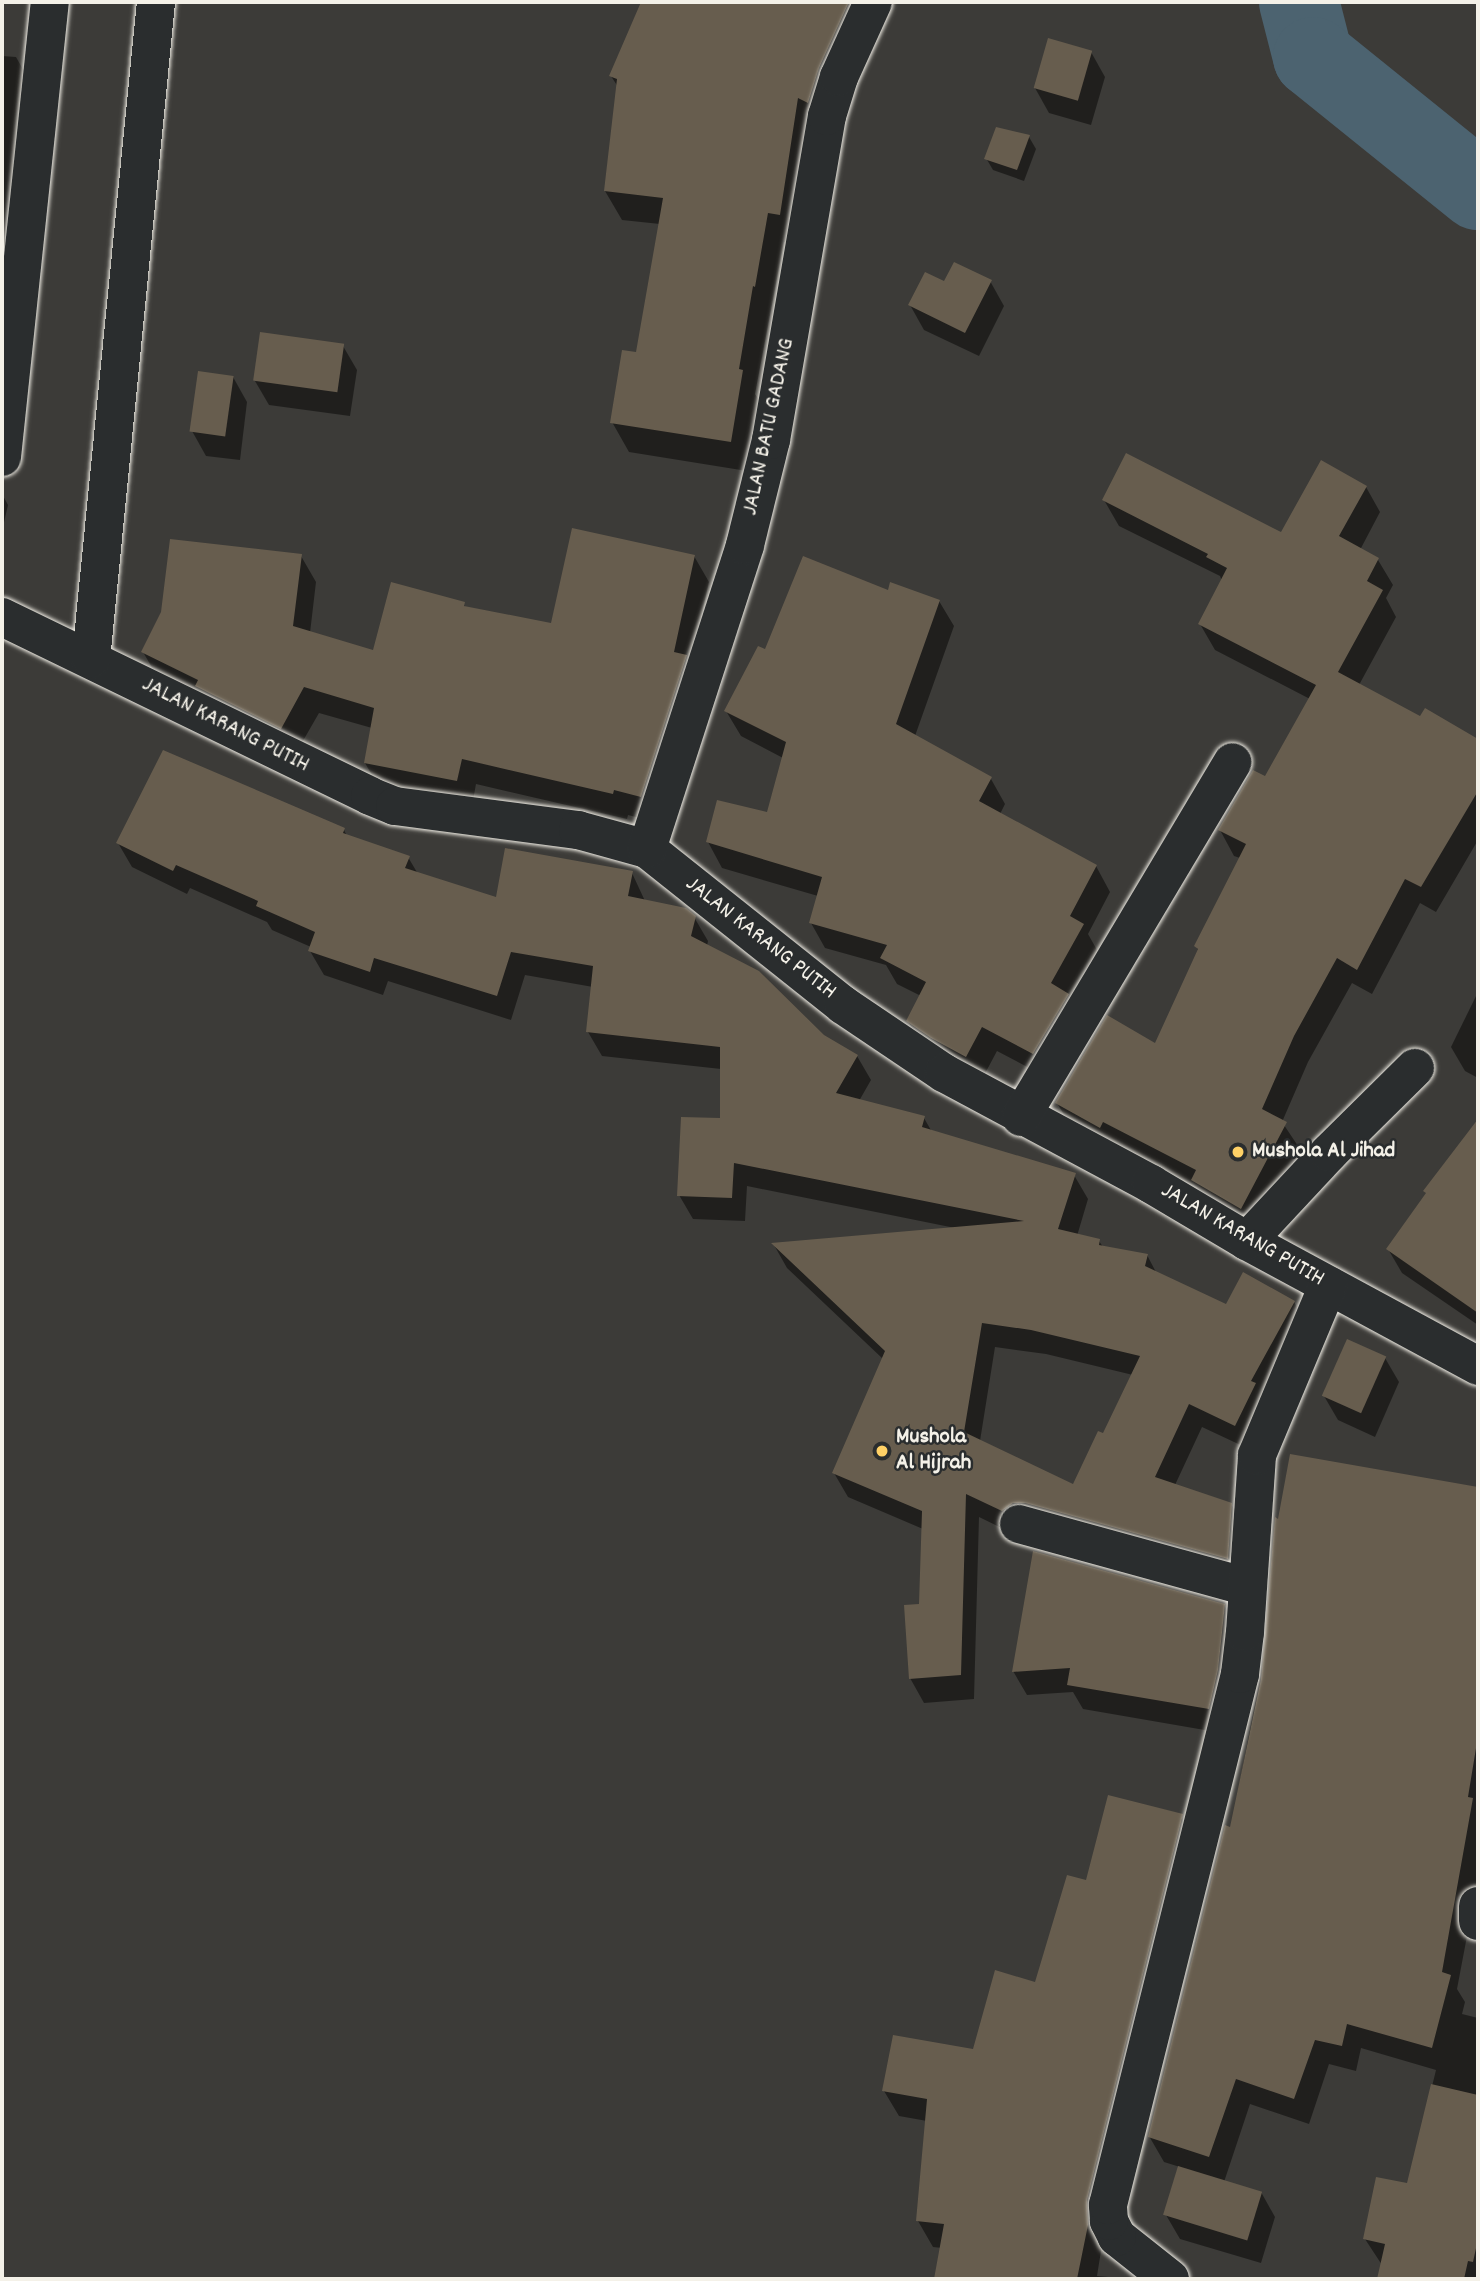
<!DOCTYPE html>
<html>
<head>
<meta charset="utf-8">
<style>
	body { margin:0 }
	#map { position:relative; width:1480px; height:2281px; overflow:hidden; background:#3c3b38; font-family:Dekko,sans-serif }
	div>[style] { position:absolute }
	.shadow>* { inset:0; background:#0007 }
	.river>* { height:80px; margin:-40px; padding:0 40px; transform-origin:40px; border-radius:40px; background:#4c6370 }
	.building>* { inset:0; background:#675d4e; transform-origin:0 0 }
	.roads { filter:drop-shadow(0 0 2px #f4f1e8) drop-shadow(0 0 2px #f4f1e8) }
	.street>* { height:38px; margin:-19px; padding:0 19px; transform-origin:19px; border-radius:19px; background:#2a2d2e }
	.dots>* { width:19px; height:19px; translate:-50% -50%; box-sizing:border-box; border:4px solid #2a2d2e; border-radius:50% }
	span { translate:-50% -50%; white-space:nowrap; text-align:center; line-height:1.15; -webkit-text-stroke:5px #2a2d2e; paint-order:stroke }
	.street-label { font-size:23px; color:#f4f1e8 }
	.poi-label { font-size:23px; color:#f4f1e8; font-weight:700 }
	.left { translate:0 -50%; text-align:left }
	.frame { position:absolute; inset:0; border:4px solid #f4f1e8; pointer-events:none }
</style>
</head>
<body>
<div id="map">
	<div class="shadow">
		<div style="clip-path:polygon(643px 2px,851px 2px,866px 29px,796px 244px,784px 242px,755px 394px,759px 400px,747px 471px,629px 452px,612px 422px,637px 354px,660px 224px,622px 220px,605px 191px,618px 87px,611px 76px)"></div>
		<div style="clip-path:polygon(1091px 52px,1105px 77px,1091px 125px,1049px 113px,1035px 88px)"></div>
		<div style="clip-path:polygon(2px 56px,16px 57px,29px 80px,2px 300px)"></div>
		<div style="clip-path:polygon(997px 129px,1029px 137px,1036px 149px,1024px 181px,993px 170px,986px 158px)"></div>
		<div style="clip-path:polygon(990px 281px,1004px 306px,979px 356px,924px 330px,910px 305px,945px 283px)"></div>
		<div style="clip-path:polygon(343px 346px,357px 370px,350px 416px,269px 405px,255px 381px)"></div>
		<div style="clip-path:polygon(233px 377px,247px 402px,240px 460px,206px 456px,192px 431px)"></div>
		<div style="clip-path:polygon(1366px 487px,1380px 512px,1360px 550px,1378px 560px,1393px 585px,1386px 598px,1396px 617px,1359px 685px,1421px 718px,1426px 710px,1478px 741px,1478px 840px,1436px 912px,1420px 903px,1372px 994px,1352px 983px,1308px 1062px,1282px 1122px,1300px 1149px,1256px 1234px,1208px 1206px,1197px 1187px,1118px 1147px,1072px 1128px,1057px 1103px,1156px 1045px,1199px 952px,1196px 946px,1240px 858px,1234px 856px,1220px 830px,1266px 778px,1310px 699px,1215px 650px,1200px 624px,1222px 581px,1220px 576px,1119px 526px,1104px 500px,1282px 534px)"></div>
		<div style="clip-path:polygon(2px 494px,8px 505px,2px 531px)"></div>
		<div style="clip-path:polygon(301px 556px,316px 582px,310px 633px,374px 652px,463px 604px,466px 608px,552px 625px,694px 556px,709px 582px,655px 822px,628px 815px,627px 819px,476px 784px,472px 806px,380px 789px,365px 763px,372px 728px,319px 713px,296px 753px,158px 678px,143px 652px)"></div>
		<div style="clip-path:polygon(889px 592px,939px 601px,954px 626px,915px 736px,991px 779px,1005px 804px,1000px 814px,1096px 866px,1110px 892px,1088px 934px,1097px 950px,1071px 999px,1048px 1078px,997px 1051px,981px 1081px,922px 1046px,908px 1021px,921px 996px,897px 984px,886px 965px,825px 948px,811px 923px,818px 896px,722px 868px,708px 842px,769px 814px,783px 758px,741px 736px,726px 711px,766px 652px)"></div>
		<div style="clip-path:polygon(evenodd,344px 830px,347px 836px,408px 857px,418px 874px,498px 899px,632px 873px,645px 901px,694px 917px,708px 941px,707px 946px,823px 1036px,857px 1056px,871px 1080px,859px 1101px,924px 1118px,932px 1132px,1074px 1175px,1088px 1199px,1077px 1236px,1099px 1241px,1103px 1247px,1147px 1255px,1157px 1274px,1227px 1306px,1294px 1302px,1308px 1326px,1249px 1449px,1202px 1427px,1175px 1485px,1231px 1504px,1245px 1529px,1241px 1582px,1016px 1535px,979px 1517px,974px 1699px,924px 1703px,910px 1678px,920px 1606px,923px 1529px,848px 1497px,834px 1473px,883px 1359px,787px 1268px,774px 1245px,955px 1228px,747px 1186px,745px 1221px,693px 1219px,679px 1195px,721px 1120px,721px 1069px,602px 1056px,588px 1032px,593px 987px,525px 975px,511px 1020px,388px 981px,383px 995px,324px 975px,310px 951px,311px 947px,272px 930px,267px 922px,190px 888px,187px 894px,132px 867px,118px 843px,344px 830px,995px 1347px,1046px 1354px,1133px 1375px,1104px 1436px,1074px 1486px,980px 1441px,995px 1347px)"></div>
		<div style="clip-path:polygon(1478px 992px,1478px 1078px,1465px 1071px,1451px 1047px)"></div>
		<div style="clip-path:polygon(1475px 1126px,1478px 1128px,1478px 1325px,1402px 1273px,1388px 1249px)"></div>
		<div style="clip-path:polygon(1385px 1358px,1399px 1382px,1375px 1437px,1338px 1420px,1324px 1396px)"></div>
		<div style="clip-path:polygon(1473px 1487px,1478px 1488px,1478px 1878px,1457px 1989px,1465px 2002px,1462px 2014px,1478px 2018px,1478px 2279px,1380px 2277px,1382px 2265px,1365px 2239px,1408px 2185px,1436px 2070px,1361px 2048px,1356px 2071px,1329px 2064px,1309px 2124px,1250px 2104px,1224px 2182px,1261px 2192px,1275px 2217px,1261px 2263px,1180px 2239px,1166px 2215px,1180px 2167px,1164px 2162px,1149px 2136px,1231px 1829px,1268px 1635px)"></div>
		<div style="clip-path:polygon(1224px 1605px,1238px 1630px,1222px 1733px,1083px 1709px,1073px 1692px,1027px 1695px,1013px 1671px)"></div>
		<div style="clip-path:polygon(1181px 1816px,1196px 1841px,1101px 2226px,1101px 2251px,1097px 2276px,1131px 2279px,936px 2279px,942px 2248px,933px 2247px,918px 2221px,927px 2121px,899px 2116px,884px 2091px,974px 2051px,1036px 1984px,1087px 1883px)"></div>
	</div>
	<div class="river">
		<div style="left:1299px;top:2px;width:57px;rotate:75.7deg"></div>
		<div style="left:1313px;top:57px;width:212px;rotate:38.9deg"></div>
	</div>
	<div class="building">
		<div style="clip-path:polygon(641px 2px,849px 2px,819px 68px,808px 103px,798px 98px,780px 215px,768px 213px,755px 287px,753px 286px,739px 369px,743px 370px,731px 442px,610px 423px,622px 350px,636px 352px,663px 198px,604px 191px,617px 79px,609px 76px)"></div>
		<div style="left:1048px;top:38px;width:46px;height:52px;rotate:16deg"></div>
		<div style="clip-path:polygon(996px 127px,1030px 135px,1017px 170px,984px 159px)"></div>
		<div style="clip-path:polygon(954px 262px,992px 280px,965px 333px,908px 305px,925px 272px,944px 281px)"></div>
		<div style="left:260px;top:332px;width:85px;height:49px;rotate:8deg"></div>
		<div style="left:198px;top:371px;width:36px;height:61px;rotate:8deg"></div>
		<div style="clip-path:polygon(1126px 453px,1281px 532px,1321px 460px,1367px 486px,1339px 536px,1379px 558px,1367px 581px,1383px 590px,1338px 672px,1420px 716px,1425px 708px,1478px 739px,1478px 791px,1421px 887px,1405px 879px,1357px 970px,1337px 958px,1294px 1036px,1262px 1109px,1287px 1122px,1241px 1209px,1191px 1180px,1196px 1170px,1103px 1122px,1100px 1128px,1055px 1103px,1107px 1015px,1155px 1043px,1198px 949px,1194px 946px,1246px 844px,1218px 830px,1253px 770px,1265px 776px,1316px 685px,1198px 624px,1227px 568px,1206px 557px,1208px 554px,1102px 500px)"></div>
		<div style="clip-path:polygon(572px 528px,695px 555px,674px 652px,687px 655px,641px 797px,614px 790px,613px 794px,462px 759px,457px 781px,364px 763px,374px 708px,304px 687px,281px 729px,195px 686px,198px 680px,141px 652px,161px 612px,170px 539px,302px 554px,293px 626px,373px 650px,391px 582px,465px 602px,464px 606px,551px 623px)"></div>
		<div style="clip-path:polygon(803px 556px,888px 590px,890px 582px,940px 600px,896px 724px,992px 777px,979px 801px,1097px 865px,1070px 916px,1084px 924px,1051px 983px,1069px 994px,1033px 1054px,982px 1027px,966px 1057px,931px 1038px,906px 1021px,926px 982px,880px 958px,887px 945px,809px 923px,822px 877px,706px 842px,717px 800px,767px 812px,786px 742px,724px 711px,758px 646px,765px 649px)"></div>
		<div style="clip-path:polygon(evenodd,163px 750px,345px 828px,343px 833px,410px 856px,405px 868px,496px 897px,505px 848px,633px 871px,628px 896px,686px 908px,696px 916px,691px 936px,759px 971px,824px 1035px,858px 1055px,836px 1093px,925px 1116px,922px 1127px,1076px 1173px,1058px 1229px,1100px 1239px,1099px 1245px,1148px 1254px,1145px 1266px,1226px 1304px,1243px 1272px,1295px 1301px,1251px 1381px,1256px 1383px,1235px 1426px,1189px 1404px,1155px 1477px,1232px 1503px,1228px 1559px,1025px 1503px,1013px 1503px,1002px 1511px,966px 1494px,961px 1675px,909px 1679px,904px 1605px,919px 1604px,922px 1511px,832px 1473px,885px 1351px,771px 1243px,1024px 1221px,734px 1163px,732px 1198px,677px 1196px,681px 1117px,720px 1118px,720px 1047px,586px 1032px,593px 966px,511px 952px,497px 996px,374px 958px,370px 972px,308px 951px,315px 932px,256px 906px,258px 901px,176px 865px,173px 871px,116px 843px,163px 750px,982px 1323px,1031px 1330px,1140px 1356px,1103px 1433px,1098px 1431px,1073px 1484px,964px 1432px,982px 1323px)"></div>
		<div style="clip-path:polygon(1478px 1119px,1478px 1313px,1386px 1249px,1426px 1193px,1423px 1191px)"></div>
		<div style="left:1347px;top:1339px;width:43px;height:62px;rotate:24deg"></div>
		<div style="clip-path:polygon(1290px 1454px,1478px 1487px,1478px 1736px,1468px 1797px,1473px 1798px,1442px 1972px,1451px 1975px,1432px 2048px,1347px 2024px,1342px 2046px,1315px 2040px,1294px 2099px,1236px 2079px,1209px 2157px,1148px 2137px,1225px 1825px,1230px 1827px,1261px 1679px,1275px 1517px,1278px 1519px)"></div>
		<div style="clip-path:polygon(1033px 1551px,1225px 1604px,1218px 1670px,1209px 1709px,1067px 1685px,1070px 1668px,1012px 1672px)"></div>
		<div style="clip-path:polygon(1108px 1795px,1183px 1814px,1087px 2200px,1088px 2225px,1077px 2279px,934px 2279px,944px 2224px,916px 2221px,927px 2099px,882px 2091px,893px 2035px,973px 2049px,995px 1970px,1035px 1982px,1067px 1875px,1086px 1880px)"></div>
		<div style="clip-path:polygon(1431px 2084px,1478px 2095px,1478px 2239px,1473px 2262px,1468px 2261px,1464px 2279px,1377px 2279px,1385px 2244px,1363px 2239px,1376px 2177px,1407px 2183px)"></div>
		<div style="left:1178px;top:2166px;width:88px;height:51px;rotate:17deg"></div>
	</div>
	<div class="roads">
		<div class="street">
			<div style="left:2px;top:457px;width:458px;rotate:-84deg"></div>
			<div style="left:2px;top:617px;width:409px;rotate:25.9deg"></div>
			<div style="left:370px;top:796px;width:27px;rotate:22deg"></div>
			<div style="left:395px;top:806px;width:185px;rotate:7.5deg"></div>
			<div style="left:578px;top:830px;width:72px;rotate:15.4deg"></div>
			<div style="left:647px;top:849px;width:251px;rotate:38.5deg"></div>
			<div style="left:843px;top:1005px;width:122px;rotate:34deg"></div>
			<div style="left:944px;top:1073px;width:235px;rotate:28.2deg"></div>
			<div style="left:1151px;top:1184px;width:112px;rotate:30.7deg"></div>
			<div style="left:1247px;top:1241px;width:263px;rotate:28.4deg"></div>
			<div style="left:91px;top:659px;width:660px;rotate:-84.35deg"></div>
			<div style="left:647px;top:849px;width:319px;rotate:-72.1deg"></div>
			<div style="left:745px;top:545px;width:108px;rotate:-76.1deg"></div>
			<div style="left:771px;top:440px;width:329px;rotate:-80.2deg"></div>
			<div style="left:827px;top:116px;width:41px;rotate:-72.9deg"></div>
			<div style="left:839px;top:77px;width:82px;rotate:-65.6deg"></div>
			<div style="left:1021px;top:1117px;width:413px;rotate:-59.2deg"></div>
			<div style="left:1247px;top:1241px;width:120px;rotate:-47deg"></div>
			<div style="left:1329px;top:1153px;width:121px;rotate:-44.7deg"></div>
			<div style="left:1019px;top:1524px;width:237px;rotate:15.4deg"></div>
			<div style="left:1478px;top:1906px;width:15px;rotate:90deg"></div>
			<div style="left:1170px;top:2279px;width:68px;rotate:-141.6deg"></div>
			<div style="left:1117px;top:2237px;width:18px;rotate:-117deg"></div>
			<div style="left:1109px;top:2221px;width:16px;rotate:-94deg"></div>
			<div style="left:1108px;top:2205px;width:547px;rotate:-76.04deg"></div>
			<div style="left:1240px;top:1674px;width:42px;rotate:-83.2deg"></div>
			<div style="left:1245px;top:1632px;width:177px;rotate:-86.1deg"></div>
			<div style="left:1257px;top:1455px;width:184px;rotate:-67.3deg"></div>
		</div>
	</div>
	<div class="dots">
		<div style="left:1238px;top:1152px;background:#ffd166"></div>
		<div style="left:882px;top:1451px;background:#ffd166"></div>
	</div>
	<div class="street-label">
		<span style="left:770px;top:427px;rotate:-78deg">JALAN BATU GADANG</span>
		<span style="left:225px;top:726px;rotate:27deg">JALAN KARANG PUTIH</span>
		<span style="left:760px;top:939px;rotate:38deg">JALAN KARANG PUTIH</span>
		<span style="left:1242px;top:1236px;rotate:30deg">JALAN KARANG PUTIH</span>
	</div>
	<div class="poi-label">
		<span class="left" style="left:1252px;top:1152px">Mushola Al Jihad</span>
		<span class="left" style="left:896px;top:1451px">Mushola<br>Al Hijrah</span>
	</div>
	<div class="frame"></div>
</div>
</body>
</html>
